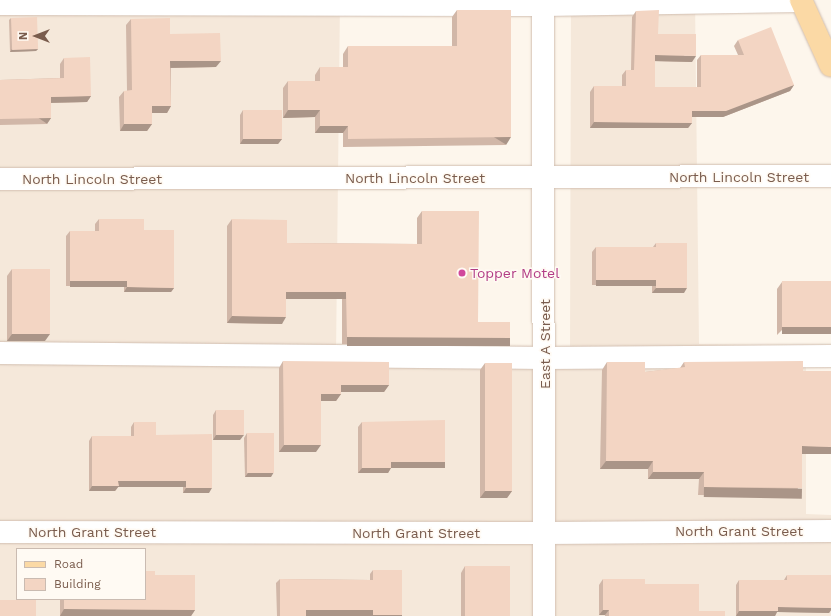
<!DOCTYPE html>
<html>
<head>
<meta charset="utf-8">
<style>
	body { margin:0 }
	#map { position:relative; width:831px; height:616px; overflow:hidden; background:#fdf6ec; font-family:"Work Sans",sans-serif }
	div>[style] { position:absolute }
	.residential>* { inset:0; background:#f5e8da }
	.roads { filter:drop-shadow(0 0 1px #d1beb0) drop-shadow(0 0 1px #d1beb0) }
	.minor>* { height:22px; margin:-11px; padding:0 11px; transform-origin:11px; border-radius:11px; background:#fff }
	.major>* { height:22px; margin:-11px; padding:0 11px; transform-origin:11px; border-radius:11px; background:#fbd9a5 }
	.wall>* { inset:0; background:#d1b7a8 }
	.shaded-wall>* { inset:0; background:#aa9588; transform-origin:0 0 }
	.building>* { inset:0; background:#f3d5c3; transform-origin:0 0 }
	.dots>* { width:11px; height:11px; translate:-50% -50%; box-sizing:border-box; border:2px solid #fffaf3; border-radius:50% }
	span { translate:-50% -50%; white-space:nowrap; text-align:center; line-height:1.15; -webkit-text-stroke:3px #fffaf3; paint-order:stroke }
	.street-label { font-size:14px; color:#7a5c4d }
	.hotel-label { font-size:14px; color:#b23c85 }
	.left { translate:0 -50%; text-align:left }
	.legend { position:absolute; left:16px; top:548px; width:130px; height:52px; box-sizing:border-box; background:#fffaf3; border:1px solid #cabbb1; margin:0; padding:5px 7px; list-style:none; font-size:12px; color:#7a5c4d }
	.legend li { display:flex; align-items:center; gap:8px; height:20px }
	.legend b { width:20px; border:1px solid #cabbb1 }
	.north { position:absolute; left:16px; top:16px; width:40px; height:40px; -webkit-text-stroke:3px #fffaf3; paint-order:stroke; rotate:270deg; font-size:11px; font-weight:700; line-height:16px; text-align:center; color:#7a5c4d }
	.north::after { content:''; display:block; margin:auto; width:14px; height:18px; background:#7a5c4d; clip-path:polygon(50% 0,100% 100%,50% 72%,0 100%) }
</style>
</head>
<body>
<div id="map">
	<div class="residential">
		<div style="clip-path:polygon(evenodd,0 0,340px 0,336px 355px,570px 356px,571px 0,695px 0,699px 344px,806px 346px,806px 514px,831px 515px,831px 616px,0 616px,0 0,17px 549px,145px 549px,145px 599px,17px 599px,17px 549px)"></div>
	</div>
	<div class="roads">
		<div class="minor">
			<div style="left:543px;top:0;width:616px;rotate:89.91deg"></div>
			<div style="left:0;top:4px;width:543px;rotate:0.11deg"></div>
			<div style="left:543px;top:5px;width:258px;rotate:-0.9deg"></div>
			<div style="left:0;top:179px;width:831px;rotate:-0.21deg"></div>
			<div style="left:0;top:353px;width:545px;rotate:0.53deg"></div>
			<div style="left:545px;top:358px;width:286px;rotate:-0.4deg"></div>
			<div style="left:0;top:532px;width:545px;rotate:0.11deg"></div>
			<div style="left:545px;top:533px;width:286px;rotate:-0.4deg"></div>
		</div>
		<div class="major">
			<div style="left:801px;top:0;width:72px;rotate:65.6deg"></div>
		</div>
	</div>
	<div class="wall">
		<div style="clip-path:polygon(457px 10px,506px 145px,343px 147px,343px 133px,315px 133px,315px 117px,283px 118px,283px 88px,288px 81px,315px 81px,315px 75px,320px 67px,343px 67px,343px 54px,348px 46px,452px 46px,452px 17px)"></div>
		<div style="clip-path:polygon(636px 11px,658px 34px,692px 62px,655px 61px,655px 87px,697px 87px,697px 60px,701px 55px,738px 55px,734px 46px,738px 40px,794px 85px,790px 91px,723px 117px,692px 117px,692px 123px,688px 128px,590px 128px,590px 92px,594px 86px,622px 86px,622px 75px,626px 70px,631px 70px,632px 17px)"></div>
		<div style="clip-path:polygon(11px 18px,38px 49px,36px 51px,10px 52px,9px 20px)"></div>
		<div style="clip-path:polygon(131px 19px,170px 34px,216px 67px,171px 68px,171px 106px,167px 113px,152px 113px,152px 124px,147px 131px,120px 131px,119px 97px,124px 91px,127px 91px,126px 25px)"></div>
		<div style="clip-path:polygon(64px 58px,91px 96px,87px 102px,51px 103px,51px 118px,47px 124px,0 125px,0 80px,60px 78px,60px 64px)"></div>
		<div style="clip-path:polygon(243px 110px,282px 139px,278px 144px,240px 144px,240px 115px)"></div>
		<div style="clip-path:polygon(422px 211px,478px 322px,505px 345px,342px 344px,342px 298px,286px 298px,282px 324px,227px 323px,227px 226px,232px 219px,287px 243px,417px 244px,417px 218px)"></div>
		<div style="clip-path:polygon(99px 219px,144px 230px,174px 288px,171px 292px,124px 292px,124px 286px,66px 286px,66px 236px,70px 231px,95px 231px,95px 224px)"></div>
		<div style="clip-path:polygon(656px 243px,684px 293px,652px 293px,652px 285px,592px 285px,592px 252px,596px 247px,653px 247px)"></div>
		<div style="clip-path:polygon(12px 269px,45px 341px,7px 341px,7px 276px)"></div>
		<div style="clip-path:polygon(831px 281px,777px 335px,777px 289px,782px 282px)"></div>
		<div style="clip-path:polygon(283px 361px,389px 385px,384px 392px,341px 392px,341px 394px,336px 401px,321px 401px,316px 452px,279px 452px,279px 368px)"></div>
		<div style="clip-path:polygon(607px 362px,645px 372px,680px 368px,684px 362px,803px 371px,831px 454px,802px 454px,797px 496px,698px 495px,699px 479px,648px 479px,648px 469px,600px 469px,602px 370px)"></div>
		<div style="clip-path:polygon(485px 363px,512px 491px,507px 498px,480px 498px,480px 370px)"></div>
		<div style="clip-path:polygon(216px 410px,240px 440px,213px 440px,213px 415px)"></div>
		<div style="clip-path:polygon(134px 422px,156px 435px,209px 493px,183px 493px,183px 486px,119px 486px,115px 491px,89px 491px,89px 441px,92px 436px,131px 436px,131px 427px)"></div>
		<div style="clip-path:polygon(362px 422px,445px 462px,442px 467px,391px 467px,391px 468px,388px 473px,358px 473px,358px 427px)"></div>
		<div style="clip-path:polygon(247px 433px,271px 477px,245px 477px,244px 438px)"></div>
		<div style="clip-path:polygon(465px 566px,510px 616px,461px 616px,461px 573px)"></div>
		<div style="clip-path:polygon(373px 570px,401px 616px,370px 616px,370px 615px,306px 615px,306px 616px,277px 616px,276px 583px,280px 579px,370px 580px,370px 574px)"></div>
		<div style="clip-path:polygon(155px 575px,195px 610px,191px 616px,60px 616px,60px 599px,145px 599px)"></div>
		<div style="clip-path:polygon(787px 575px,831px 575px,831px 610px,829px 613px,777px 612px,775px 616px,736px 616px,736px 585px,739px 580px,784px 580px)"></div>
		<div style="clip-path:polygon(603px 579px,645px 584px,699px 611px,725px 616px,605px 616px,605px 615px,599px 615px,599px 585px)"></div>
	</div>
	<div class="shaded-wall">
		<div style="clip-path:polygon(12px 49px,38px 49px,36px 51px,10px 52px)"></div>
		<div style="clip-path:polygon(655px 55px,696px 56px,692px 62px,651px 61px)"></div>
		<div style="clip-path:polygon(170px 61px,221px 61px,216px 67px,166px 68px)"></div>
		<div style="clip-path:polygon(794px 85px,790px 91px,723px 117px,688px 117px,692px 111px)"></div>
		<div style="clip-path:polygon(91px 96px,87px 102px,46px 103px,51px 97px)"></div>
		<div style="clip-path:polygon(152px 106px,171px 106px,167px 113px,147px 113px)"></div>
		<div style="clip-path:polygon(288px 110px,320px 110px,315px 117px,283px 118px)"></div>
		<div style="left:51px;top:118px;width:7px;height:51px;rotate:124deg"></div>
		<div style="clip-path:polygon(594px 122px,692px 123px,688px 128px,590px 128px)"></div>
		<div style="clip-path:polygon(124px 124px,152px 124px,147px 131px,120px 131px)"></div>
		<div style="clip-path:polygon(320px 126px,348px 126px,343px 133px,315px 133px)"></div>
		<div style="left:511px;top:137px;width:9px;height:163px;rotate:122deg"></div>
		<div style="clip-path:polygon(243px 139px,282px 139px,278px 144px,240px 144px)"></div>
		<div style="left:596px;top:280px;width:60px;height:6px"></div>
		<div style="left:70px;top:281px;width:57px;height:6px"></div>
		<div style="clip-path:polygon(127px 287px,174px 288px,171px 292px,124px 292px)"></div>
		<div style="clip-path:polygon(656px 288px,687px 288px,684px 293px,652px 293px)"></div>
		<div style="left:286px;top:292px;width:60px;height:7px"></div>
		<div style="clip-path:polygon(232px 316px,286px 317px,282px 324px,227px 323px)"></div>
		<div style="left:831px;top:327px;width:7px;height:49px;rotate:90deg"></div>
		<div style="clip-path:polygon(12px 334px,50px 334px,45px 341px,7px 341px)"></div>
		<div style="left:347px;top:337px;width:163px;height:9px"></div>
		<div style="clip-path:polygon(341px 385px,389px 385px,384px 392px,336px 392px)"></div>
		<div style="clip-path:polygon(321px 394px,341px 394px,336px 401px,316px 401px)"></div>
		<div style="clip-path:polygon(216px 435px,244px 435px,240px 440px,213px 440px)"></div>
		<div style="clip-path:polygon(284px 445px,321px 445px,316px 452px,279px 452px)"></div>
		<div style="clip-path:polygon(802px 446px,831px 447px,831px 454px,797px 454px)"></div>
		<div style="clip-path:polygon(606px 461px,653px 461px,648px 469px,600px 469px)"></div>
		<div style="left:391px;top:462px;width:54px;height:6px"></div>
		<div style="clip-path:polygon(362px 468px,391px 468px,388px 473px,358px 473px)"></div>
		<div style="clip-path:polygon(274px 472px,271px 477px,245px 477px,248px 473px)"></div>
		<div style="clip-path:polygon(653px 472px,704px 472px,699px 479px,648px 479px)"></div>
		<div style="left:118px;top:481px;width:68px;height:6px"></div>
		<div style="clip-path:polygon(92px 486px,119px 486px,115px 491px,89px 491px)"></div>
		<div style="left:704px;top:487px;width:98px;height:10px;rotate:1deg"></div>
		<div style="clip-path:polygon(186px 488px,212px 488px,209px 493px,183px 493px)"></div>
		<div style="clip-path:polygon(485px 491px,512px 491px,507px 498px,480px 498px)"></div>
		<div style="clip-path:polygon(778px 607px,831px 608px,831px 610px,829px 613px,777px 612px,775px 616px,736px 616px,739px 611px)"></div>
		<div style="clip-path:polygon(64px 609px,195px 610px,191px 616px,60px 616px)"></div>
		<div style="left:306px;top:610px;width:67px;height:6px"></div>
		<div style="clip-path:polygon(603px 610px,609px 610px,605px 615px,599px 615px)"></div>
		<div style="left:373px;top:615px;width:29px;height:1px"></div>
	</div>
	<div class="building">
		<div style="clip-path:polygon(457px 10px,511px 10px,511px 137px,348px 139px,348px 126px,320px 126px,320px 110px,288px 110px,288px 81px,320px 81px,320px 67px,348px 67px,348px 46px,457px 46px)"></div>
		<div style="clip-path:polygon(659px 10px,658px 34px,696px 34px,696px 56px,655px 55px,655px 87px,701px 87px,701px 55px,744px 55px,738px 40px,771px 27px,794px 85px,726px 111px,692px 111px,692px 123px,594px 122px,594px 86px,626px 86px,626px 70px,634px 70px,636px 11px)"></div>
		<div style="left:37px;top:17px;width:32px;height:26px;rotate:88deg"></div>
		<div style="clip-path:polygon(170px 18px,170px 34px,220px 33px,221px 61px,170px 61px,171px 106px,152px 106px,152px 124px,124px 124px,124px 91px,132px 90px,131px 19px)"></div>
		<div style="clip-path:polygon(90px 57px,91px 96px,51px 97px,51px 118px,0 119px,0 80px,64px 78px,64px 58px)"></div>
		<div style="left:243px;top:110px;width:39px;height:29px"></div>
		<div style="clip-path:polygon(422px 211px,479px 211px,478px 322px,510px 322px,510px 338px,347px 337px,346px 292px,286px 292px,286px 317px,232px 316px,232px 219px,287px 220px,287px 243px,422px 244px)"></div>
		<div style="clip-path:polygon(99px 219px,144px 219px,144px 230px,174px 230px,174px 288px,127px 287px,127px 281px,70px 281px,70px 231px,99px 231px)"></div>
		<div style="clip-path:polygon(656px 243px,687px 243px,687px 288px,656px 288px,656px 280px,596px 280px,596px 247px,656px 247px)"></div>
		<div style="left:12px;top:269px;width:38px;height:65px"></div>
		<div style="left:831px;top:281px;width:46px;height:49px;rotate:90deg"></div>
		<div style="clip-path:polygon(283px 361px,389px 362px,389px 385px,341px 385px,341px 394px,321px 394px,321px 445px,284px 445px)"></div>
		<div style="clip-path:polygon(803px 361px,803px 371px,831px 371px,831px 447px,802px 446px,802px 488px,704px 487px,704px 472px,653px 472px,653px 461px,606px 461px,607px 362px,645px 362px,645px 372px,685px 367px,684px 362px)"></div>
		<div style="left:485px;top:363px;width:27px;height:128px"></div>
		<div style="left:216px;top:410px;width:28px;height:25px"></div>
		<div style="clip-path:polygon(445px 420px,445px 462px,391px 462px,391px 468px,362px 468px,362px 422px)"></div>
		<div style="clip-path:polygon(134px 422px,156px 422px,156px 435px,212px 434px,212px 488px,186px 488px,186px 481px,118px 481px,119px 486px,92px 486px,92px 436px,134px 436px)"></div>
		<div style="left:247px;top:433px;width:27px;height:40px"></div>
		<div style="left:465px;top:566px;width:45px;height:50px"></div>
		<div style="clip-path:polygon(373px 570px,402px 570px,402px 615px,373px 615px,373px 610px,306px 610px,306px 616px,280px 616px,280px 579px,373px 580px)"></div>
		<div style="clip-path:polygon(145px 571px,155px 571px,155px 575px,195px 575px,195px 610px,64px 609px,64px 599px,145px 599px)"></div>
		<div style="clip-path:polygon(787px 575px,831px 575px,831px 608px,778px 607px,778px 611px,739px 611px,739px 580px,787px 580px)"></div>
		<div style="clip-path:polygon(603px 579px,645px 579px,645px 584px,699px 584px,699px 611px,725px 611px,725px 616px,609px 616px,609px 610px,603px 610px)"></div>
		<div style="left:0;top:600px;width:36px;height:16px"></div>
	</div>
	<div class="dots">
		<div style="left:462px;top:273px;background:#d1479c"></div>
	</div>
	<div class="street-label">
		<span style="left:739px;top:177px">North Lincoln Street</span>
		<span style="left:415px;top:178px">North Lincoln Street</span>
		<span style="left:92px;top:179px">North Lincoln Street</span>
		<span style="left:545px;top:344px;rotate:-90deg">East A Street</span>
		<span style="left:739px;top:531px">North Grant Street</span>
		<span style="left:92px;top:532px">North Grant Street</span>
		<span style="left:416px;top:533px">North Grant Street</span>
	</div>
	<div class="hotel-label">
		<span class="left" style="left:470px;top:273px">Topper Motel</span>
	</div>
	<ul class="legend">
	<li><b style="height:5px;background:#fbd9a5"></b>Road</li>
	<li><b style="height:11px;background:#f3d5c3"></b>Building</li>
	</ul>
	<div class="north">N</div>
</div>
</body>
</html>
